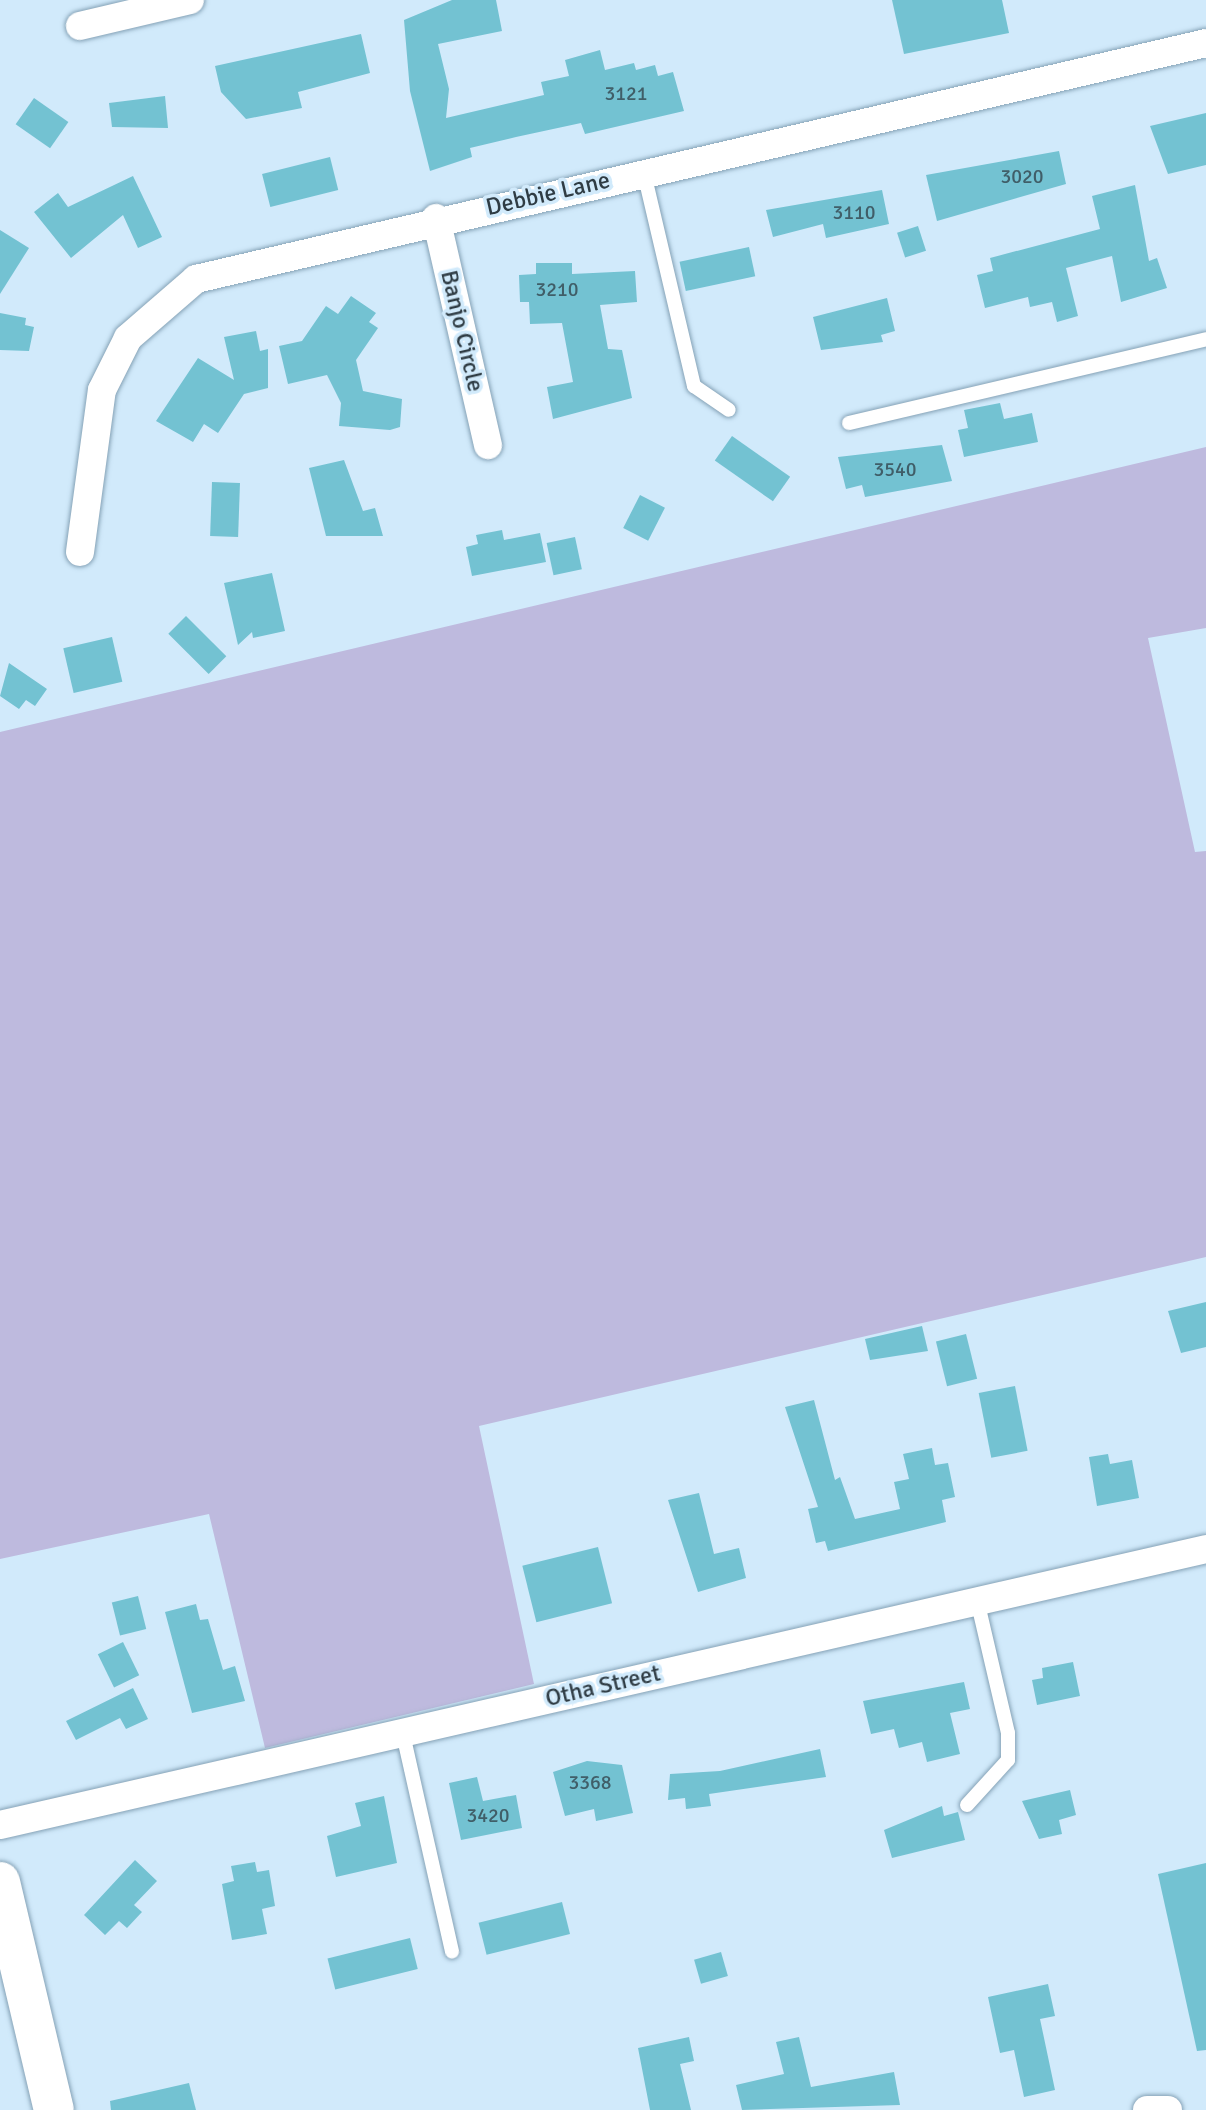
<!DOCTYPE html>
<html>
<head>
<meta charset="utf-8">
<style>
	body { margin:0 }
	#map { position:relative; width:1206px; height:2110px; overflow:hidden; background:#d1eafb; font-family:Signika,sans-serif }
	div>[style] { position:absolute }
	.green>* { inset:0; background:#bebade }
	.building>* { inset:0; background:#73c2d2; transform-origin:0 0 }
	.roads { filter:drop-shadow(0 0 2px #85a2b6) drop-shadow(0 0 2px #85a2b6) }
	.service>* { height:14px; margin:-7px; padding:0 7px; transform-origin:7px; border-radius:7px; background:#fff }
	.minor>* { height:28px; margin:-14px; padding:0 14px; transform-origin:14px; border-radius:14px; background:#fff }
	.secondary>* { height:40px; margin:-20px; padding:0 20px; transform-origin:20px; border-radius:20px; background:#fff }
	span { translate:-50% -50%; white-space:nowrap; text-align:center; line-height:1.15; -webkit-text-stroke:7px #d1eafb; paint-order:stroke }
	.number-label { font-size:20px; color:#405e68 }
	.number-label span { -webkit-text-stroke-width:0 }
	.street-label { font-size:24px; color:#2f3c44 }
</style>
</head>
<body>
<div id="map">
	<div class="green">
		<div style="clip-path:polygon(1206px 447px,1206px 628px,1148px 638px,1195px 852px,1206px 851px,1206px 1257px,479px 1426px,534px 1684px,265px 1748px,209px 1514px,0 1559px,0 732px)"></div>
	</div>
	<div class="building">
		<div style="clip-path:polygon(452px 0,496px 0,502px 31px,438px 44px,449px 89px,446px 118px,544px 95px,541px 82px,569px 76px,565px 60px,600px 50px,605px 70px,634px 63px,636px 70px,655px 65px,658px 76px,673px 72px,684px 111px,585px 134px,581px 123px,516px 137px,470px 148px,472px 157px,430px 171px,410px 91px,404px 20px)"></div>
		<div style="clip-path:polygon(892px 0,1002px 0,1009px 33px,904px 54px)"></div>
		<div style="clip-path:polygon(361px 34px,370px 73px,298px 92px,302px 108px,246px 119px,221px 92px,215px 66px)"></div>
		<div style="clip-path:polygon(165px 96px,168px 128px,112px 127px,109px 103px)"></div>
		<div style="left:34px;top:98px;width:42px;height:32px;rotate:35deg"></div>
		<div style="clip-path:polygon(1206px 113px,1206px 165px,1168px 174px,1150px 126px)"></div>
		<div style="clip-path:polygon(1059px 151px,1066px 184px,937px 221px,926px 175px)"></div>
		<div style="left:330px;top:157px;width:34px;height:70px;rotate:76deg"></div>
		<div style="clip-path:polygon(133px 176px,162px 237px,138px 248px,123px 215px,71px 258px,34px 212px,58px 193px,68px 207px)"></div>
		<div style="clip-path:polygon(1135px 185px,1149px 261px,1157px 258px,1167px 288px,1121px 302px,1112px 256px,1066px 268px,1078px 316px,1057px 322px,1052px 302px,1030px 307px,1028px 297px,985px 308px,977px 275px,993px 271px,990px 258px,1100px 229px,1092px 196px)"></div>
		<div style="clip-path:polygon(882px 190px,889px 224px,826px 238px,823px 224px,773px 237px,766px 210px)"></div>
		<div style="left:918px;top:226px;width:26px;height:22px;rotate:72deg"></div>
		<div style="clip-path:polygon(0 230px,29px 248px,0 294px)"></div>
		<div style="left:749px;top:247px;width:30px;height:71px;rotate:78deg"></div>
		<div style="clip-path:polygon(536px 263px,572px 263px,572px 274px,635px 271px,637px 302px,600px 305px,608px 349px,622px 350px,632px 398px,553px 419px,547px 387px,573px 382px,562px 323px,530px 324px,529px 302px,520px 302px,519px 275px,536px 274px)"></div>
		<div style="clip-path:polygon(351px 296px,376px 313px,369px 322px,378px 328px,356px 360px,363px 391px,402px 399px,400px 427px,390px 430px,339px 426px,341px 403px,327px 375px,288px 384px,279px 346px,302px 341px,326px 306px,338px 314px)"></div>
		<div style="clip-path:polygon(887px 298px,895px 331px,881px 335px,883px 342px,821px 350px,813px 317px)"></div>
		<div style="clip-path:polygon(0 313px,26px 318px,25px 325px,34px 327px,29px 351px,0 350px)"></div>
		<div style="clip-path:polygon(256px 331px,260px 351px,268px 349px,268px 388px,244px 394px,218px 433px,204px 424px,193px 442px,156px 421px,198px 358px,234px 380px,224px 337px)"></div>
		<div style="clip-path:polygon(1000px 403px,1004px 419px,1032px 413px,1038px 442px,964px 457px,958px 430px,968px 428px,964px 410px)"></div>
		<div style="left:732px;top:436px;width:71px;height:30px;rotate:35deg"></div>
		<div style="clip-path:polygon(942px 445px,952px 481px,865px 497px,862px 485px,846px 489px,838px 457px)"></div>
		<div style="clip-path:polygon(344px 460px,363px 511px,375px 508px,383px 536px,326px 536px,309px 468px)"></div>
		<div style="left:212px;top:482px;width:28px;height:54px;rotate:2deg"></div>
		<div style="left:640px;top:495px;width:28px;height:37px;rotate:27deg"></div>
		<div style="clip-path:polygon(502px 530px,504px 540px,540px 533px,546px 562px,472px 576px,466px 547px,478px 544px,476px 535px)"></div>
		<div style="left:575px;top:537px;width:33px;height:29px;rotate:78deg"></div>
		<div style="clip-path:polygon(272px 573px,285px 631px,253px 638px,252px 632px,238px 645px,224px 583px)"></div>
		<div style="left:186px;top:616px;width:57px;height:25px;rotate:45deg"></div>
		<div style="left:112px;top:637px;width:46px;height:50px;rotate:77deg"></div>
		<div style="clip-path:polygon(9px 663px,47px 689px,35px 706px,26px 700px,19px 709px,0 696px)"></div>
		<div style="clip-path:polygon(1206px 1302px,1206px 1347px,1181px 1353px,1168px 1311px)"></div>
		<div style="clip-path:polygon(922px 1326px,928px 1351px,870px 1360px,865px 1339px)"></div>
		<div style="left:966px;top:1334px;width:46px;height:31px;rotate:76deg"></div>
		<div style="left:1015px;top:1386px;width:66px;height:37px;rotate:79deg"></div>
		<div style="clip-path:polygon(814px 1400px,835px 1480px,840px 1477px,855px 1519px,900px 1509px,894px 1482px,909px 1479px,903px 1454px,932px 1448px,935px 1465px,948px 1463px,955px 1497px,942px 1500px,946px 1522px,828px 1551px,825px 1541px,816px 1543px,808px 1509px,818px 1507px,785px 1407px)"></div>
		<div style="clip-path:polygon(1108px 1454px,1110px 1464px,1132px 1460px,1139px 1498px,1097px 1506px,1089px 1457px)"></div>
		<div style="clip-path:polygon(699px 1493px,714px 1554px,739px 1548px,746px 1578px,698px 1592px,668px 1500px)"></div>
		<div style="left:598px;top:1547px;width:58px;height:78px;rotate:76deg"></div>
		<div style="left:138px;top:1596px;width:34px;height:27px;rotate:76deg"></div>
		<div style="clip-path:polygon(196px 1604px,200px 1620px,208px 1619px,223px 1670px,235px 1666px,245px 1701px,192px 1713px,165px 1612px)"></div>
		<div style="left:123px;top:1642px;width:37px;height:28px;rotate:64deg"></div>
		<div style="clip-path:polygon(1073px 1662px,1080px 1696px,1037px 1705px,1032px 1680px,1043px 1678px,1042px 1668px)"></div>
		<div style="clip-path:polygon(964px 1682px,970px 1709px,950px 1713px,960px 1754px,927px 1762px,922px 1742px,899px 1748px,894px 1729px,871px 1734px,863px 1701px)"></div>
		<div style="clip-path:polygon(133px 1688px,148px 1719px,126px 1729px,120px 1718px,76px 1740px,66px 1721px)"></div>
		<div style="clip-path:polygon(820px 1749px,826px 1777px,709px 1794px,711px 1806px,686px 1809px,685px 1798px,668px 1800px,670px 1774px,720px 1771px)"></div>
		<div style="clip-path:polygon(587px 1761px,622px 1765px,633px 1813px,596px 1821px,594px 1809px,565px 1816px,553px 1772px)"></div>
		<div style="clip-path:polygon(477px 1777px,483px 1801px,516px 1795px,522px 1828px,461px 1840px,449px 1783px)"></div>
		<div style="clip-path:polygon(1070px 1790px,1076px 1815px,1059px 1820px,1062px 1834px,1039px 1839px,1022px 1801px)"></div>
		<div style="clip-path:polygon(384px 1796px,397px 1863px,336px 1877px,327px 1836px,361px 1826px,355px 1803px)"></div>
		<div style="clip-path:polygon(942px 1806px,944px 1816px,958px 1812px,965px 1840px,892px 1858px,884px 1830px)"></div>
		<div style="clip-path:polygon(135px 1860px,157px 1881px,134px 1905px,142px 1912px,127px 1928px,119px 1921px,105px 1935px,84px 1915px)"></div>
		<div style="clip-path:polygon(255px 1862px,257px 1872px,269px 1870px,275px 1906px,262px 1909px,267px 1934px,232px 1940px,222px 1884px,234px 1881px,231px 1866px)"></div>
		<div style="clip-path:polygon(1206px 1863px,1206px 2050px,1197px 2051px,1158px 1874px)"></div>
		<div style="left:562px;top:1902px;width:33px;height:86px;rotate:76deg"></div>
		<div style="left:410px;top:1938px;width:32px;height:85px;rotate:76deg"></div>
		<div style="left:721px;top:1952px;width:25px;height:28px;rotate:74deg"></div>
		<div style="clip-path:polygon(1048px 1984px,1055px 2016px,1040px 2019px,1055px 2090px,1024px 2097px,1014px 2050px,1000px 2053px,988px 1997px)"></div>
		<div style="clip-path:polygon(689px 2037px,694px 2061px,680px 2064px,691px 2110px,650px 2110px,638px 2048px)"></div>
		<div style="clip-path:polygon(799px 2037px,811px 2087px,894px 2072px,900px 2105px,742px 2110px,736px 2085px,784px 2074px,776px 2042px)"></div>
		<div style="clip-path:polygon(189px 2083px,196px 2110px,111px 2110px,110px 2101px)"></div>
	</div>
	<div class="roads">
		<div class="service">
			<div style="left:644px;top:173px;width:219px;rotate:76.8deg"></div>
			<div style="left:694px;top:386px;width:42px;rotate:34.4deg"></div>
			<div style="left:849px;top:423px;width:367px;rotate:-13.2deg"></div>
			<div style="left:403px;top:1734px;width:223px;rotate:77.3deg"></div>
			<div style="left:967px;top:1805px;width:61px;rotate:-47.7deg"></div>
			<div style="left:1008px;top:1760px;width:27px;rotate:-90deg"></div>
			<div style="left:1008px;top:1733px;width:137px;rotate:-103.1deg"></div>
		</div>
		<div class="minor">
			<div style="left:80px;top:26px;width:113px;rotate:-13.3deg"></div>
			<div style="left:436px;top:218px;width:233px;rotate:77.1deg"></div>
			<div style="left:80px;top:552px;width:163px;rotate:-82.3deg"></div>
			<div style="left:102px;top:390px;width:58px;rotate:-63.4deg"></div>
			<div style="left:128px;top:338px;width:90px;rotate:-40.9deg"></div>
			<div style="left:196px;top:279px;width:1037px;rotate:-13.15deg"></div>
			<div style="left:0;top:1825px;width:1237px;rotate:-12.89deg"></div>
			<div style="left:1147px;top:2110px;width:21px"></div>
		</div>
		<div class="secondary">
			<div style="left:0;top:1882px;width:234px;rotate:76.7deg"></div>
		</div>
	</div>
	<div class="number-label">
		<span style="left:626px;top:93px">3121</span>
		<span style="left:1022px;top:176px">3020</span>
		<span style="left:854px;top:212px">3110</span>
		<span style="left:557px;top:289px">3210</span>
		<span style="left:895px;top:469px">3540</span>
		<span style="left:590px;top:1782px">3368</span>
		<span style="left:488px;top:1815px">3420</span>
	</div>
	<div class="street-label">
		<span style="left:548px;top:194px;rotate:-13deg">Debbie Lane</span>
		<span style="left:462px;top:331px;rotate:77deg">Banjo Circle</span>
		<span style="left:603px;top:1686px;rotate:-13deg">Otha Street</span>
	</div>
</div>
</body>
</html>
